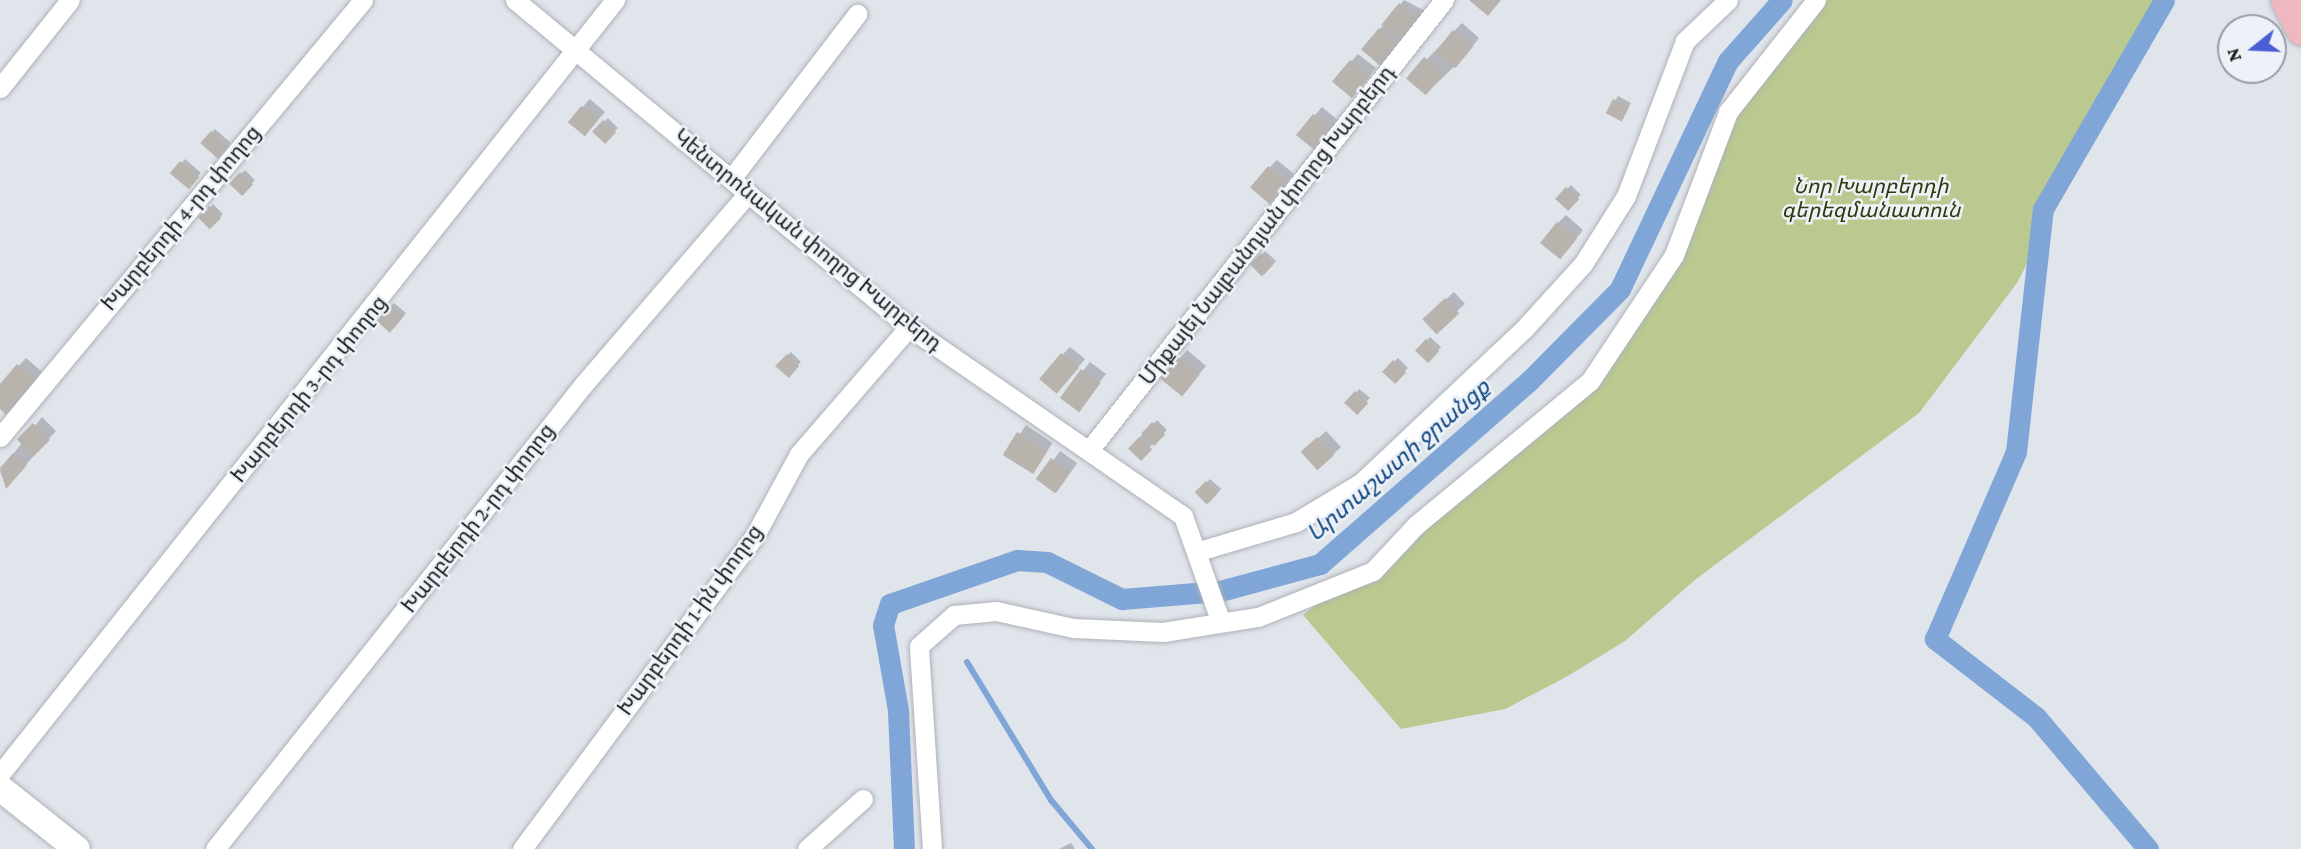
<!DOCTYPE html>
<html>
<head>
<meta charset="utf-8">
<style>
	body { margin:0 }
	#map { position:relative; width:2301px; height:849px; overflow:hidden; background:#e0e4eb; font-family:"Crimson Pro","Noto Sans Armenian",serif }
	div>[style] { position:absolute }
	.green>* { inset:0; background:#b9c98f }
	.shadow>* { inset:0; background:#0003; transform-origin:0 0 }
	.stream>* { height:6px; margin:-3px; padding:0 3px; transform-origin:3px; border-radius:3px; background:#7fa6d7 }
	.canal>* { height:21px; margin:-10.5px; padding:0 10.5px; transform-origin:10.5px; border-radius:10.5px; background:#7fa6d7 }
	.building>* { inset:0; background:#b9b3ae; transform-origin:0 0 }
	.roads { filter:drop-shadow(0 0 2px #adb2b8) drop-shadow(0 0 2px #adb2b8) }
	.street>* { height:19px; margin:-9.5px; padding:0 9.5px; transform-origin:9.5px; border-radius:9.5px; background:#fff }
	.secondary>* { height:26px; margin:-13px; padding:0 13px; transform-origin:13px; border-radius:13px; background:#fff }
	.primary>* { height:30px; margin:-15px; padding:0 15px; transform-origin:15px; border-radius:15px; background:#efb8c1 }
	span { translate:-50% -50%; white-space:nowrap; text-align:center; line-height:1.15; -webkit-text-stroke:5px #edf2f8; paint-order:stroke }
	.park-label { font-size:21px; color:#303a0b; font-style:italic }
	.street-label { font-size:21px; color:#1c1e20 }
	.water-label { font-size:23px; color:#104782; font-style:italic }
	.north { position:absolute; left:2217px; top:14px; width:70px; height:70px; box-sizing:border-box; background:#edf2f8; border:2px solid #999da2; border-radius:50%; rotate:252deg; font-size:19px; font-weight:700; line-height:28px; text-align:center; color:#1c1e20 }
	.north::after { content:''; display:block; margin:auto; width:24px; height:32px; background:#4c5ed3; clip-path:polygon(50% 0,100% 100%,50% 72%,0 100%) }
</style>
</head>
<body>
<div id="map">
	<div class="green">
		<div style="clip-path:polygon(1826px 0,2165px 0,2017px 283px,1919px 413px,1696px 579px,1625px 641px,1566px 677px,1505px 709px,1401px 729px,1303px 615px,1563px 410px,1676px 266px,1723px 112px)"></div>
	</div>
	<div class="shadow">
		<div style="clip-path:polygon(1404px 0,1425px 11px,1389px 56px,1380px 29px)"></div>
		<div style="clip-path:polygon(1462px 23px,1479px 38px,1463px 58px,1435px 85px,1409px 78px)"></div>
		<div style="clip-path:polygon(1358px 54px,1376px 68px,1360px 88px,1351px 62px)"></div>
		<div style="clip-path:polygon(1618px 96px,1631px 103px,1624px 115px,1608px 112px)"></div>
		<div style="clip-path:polygon(590px 99px,605px 112px,593px 126px,570px 121px)"></div>
		<div style="clip-path:polygon(1322px 107px,1339px 121px,1323px 141px,1298px 135px)"></div>
		<div style="left:608px;top:118px;width:14px;height:18px;rotate:45deg"></div>
		<div style="left:215px;top:129px;width:21px;height:18px;rotate:41deg"></div>
		<div style="left:185px;top:159px;width:21px;height:19px;rotate:41deg"></div>
		<div style="clip-path:polygon(1277px 160px,1294px 174px,1278px 194px,1269px 168px)"></div>
		<div style="left:245px;top:170px;width:14px;height:18px;rotate:45deg"></div>
		<div style="left:1571px;top:185px;width:14px;height:19px;rotate:45deg"></div>
		<div style="left:213px;top:204px;width:14px;height:18px;rotate:45deg"></div>
		<div style="clip-path:polygon(1566px 215px,1583px 230px,1567px 250px,1558px 223px)"></div>
		<div style="left:1265px;top:251px;width:15px;height:19px;rotate:42deg"></div>
		<div style="left:1454px;top:292px;width:16px;height:40px;rotate:47deg"></div>
		<div style="clip-path:polygon(394px 303px,406px 313px,394px 328px,391px 306px)"></div>
		<div style="left:1430px;top:337px;width:15px;height:18px;rotate:42deg"></div>
		<div style="clip-path:polygon(1070px 347px,1085px 359px,1064px 384px,1063px 354px)"></div>
		<div style="clip-path:polygon(1187px 350px,1206px 366px,1188px 387px,1162px 379px)"></div>
		<div style="left:791px;top:352px;width:14px;height:19px;rotate:45deg"></div>
		<div style="clip-path:polygon(26px 358px,42px 372px,14px 405px,0 407px,0 387px)"></div>
		<div style="left:1398px;top:358px;width:14px;height:19px;rotate:45deg"></div>
		<div style="clip-path:polygon(1090px 362px,1106px 374px,1084px 402px,1061px 398px)"></div>
		<div style="left:1359px;top:389px;width:14px;height:18px;rotate:39deg"></div>
		<div style="clip-path:polygon(42px 417px,56px 431px,6px 487px,0 471px)"></div>
		<div style="left:1157px;top:420px;width:14px;height:40px;rotate:45deg"></div>
		<div style="left:1026px;top:425px;width:32px;height:36px;rotate:34deg"></div>
		<div style="left:1326px;top:431px;width:22px;height:31px;rotate:47deg"></div>
		<div style="left:1060px;top:451px;width:21px;height:36px;rotate:35deg"></div>
		<div style="left:1210px;top:479px;width:15px;height:19px;rotate:42deg"></div>
		<div style="clip-path:polygon(1071px 843px,1075px 849px,1059px 849px)"></div>
	</div>
	<div class="stream">
		<div style="left:967px;top:662px;width:162px;rotate:58.7deg"></div>
		<div style="left:1051px;top:800px;width:64px;rotate:50.1deg"></div>
	</div>
	<div class="canal">
		<div style="left:904px;top:849px;width:139px;rotate:-92.5deg"></div>
		<div style="left:898px;top:710px;width:86px;rotate:-100deg"></div>
		<div style="left:883px;top:625px;width:22px;rotate:-72deg"></div>
		<div style="left:890px;top:604px;width:134px;rotate:-19.1deg"></div>
		<div style="left:1017px;top:560px;width:30px;rotate:4deg"></div>
		<div style="left:1047px;top:562px;width:84px;rotate:26.3deg"></div>
		<div style="left:1122px;top:599px;width:98px;rotate:-4.7deg"></div>
		<div style="left:1220px;top:591px;width:104px;rotate:-15.1deg"></div>
		<div style="left:1320px;top:564px;width:279px;rotate:-41.2deg"></div>
		<div style="left:1530px;top:380px;width:128px;rotate:-45.3deg"></div>
		<div style="left:1620px;top:289px;width:252px;rotate:-64.7deg"></div>
		<div style="left:1728px;top:61px;width:81px;rotate:-48.5deg"></div>
		<div style="left:2148px;top:849px;width:173px;rotate:-130.3deg"></div>
		<div style="left:2036px;top:717px;width:128px;rotate:-142.3deg"></div>
		<div style="left:1935px;top:639px;width:204px;rotate:-66.6deg"></div>
		<div style="left:2016px;top:452px;width:244px;rotate:-83.7deg"></div>
		<div style="left:2043px;top:209px;width:241px;rotate:-59.9deg"></div>
	</div>
	<div class="building">
		<div style="clip-path:polygon(1469px 0,1501px 0,1488px 16px)"></div>
		<div style="left:1399px;top:3px;width:26px;height:28px;rotate:39deg"></div>
		<div style="left:1379px;top:28px;width:26px;height:28px;rotate:40deg"></div>
		<div style="left:1453px;top:30px;width:26px;height:28px;rotate:39deg"></div>
		<div style="left:1424px;top:57px;width:26px;height:28px;rotate:40deg"></div>
		<div style="left:1350px;top:60px;width:26px;height:28px;rotate:40deg"></div>
		<div style="left:1613px;top:99px;width:18px;height:16px;rotate:27deg"></div>
		<div style="left:581px;top:106px;width:22px;height:21px;rotate:39deg"></div>
		<div style="left:1313px;top:114px;width:26px;height:27px;rotate:39deg"></div>
		<div style="left:603px;top:120px;width:18px;height:16px;rotate:43deg"></div>
		<div style="left:211px;top:131px;width:24px;height:16px;rotate:42deg"></div>
		<div style="left:180px;top:161px;width:25px;height:16px;rotate:40deg"></div>
		<div style="left:1268px;top:166px;width:26px;height:28px;rotate:40deg"></div>
		<div style="left:240px;top:172px;width:18px;height:16px;rotate:43deg"></div>
		<div style="left:1566px;top:187px;width:18px;height:16px;rotate:43deg"></div>
		<div style="left:209px;top:206px;width:17px;height:16px;rotate:45deg"></div>
		<div style="left:1557px;top:222px;width:26px;height:27px;rotate:39deg"></div>
		<div style="left:1261px;top:253px;width:17px;height:16px;rotate:45deg"></div>
		<div style="left:1445px;top:298px;width:21px;height:31px;rotate:47deg"></div>
		<div style="left:390px;top:305px;width:18px;height:21px;rotate:41deg"></div>
		<div style="left:1426px;top:339px;width:18px;height:16px;rotate:43deg"></div>
		<div style="left:1061px;top:353px;width:23px;height:34px;rotate:40deg"></div>
		<div style="clip-path:polygon(787px 354px,799px 366px,789px 378px,775px 366px)"></div>
		<div style="left:1178px;top:357px;width:28px;height:28px;rotate:39deg"></div>
		<div style="left:1393px;top:360px;width:18px;height:16px;rotate:43deg"></div>
		<div style="clip-path:polygon(17px 364px,36px 380px,6px 415px,0 409px,0 384px)"></div>
		<div style="left:1081px;top:369px;width:24px;height:36px;rotate:36deg"></div>
		<div style="left:1355px;top:391px;width:18px;height:16px;rotate:43deg"></div>
		<div style="left:1152px;top:422px;width:18px;height:16px;rotate:43deg"></div>
		<div style="left:33px;top:423px;width:24px;height:23px;rotate:45deg"></div>
		<div style="left:1017px;top:432px;width:36px;height:27px;rotate:32deg"></div>
		<div style="left:1139px;top:437px;width:18px;height:16px;rotate:43deg"></div>
		<div style="left:1317px;top:437px;width:25px;height:22px;rotate:48deg"></div>
		<div style="clip-path:polygon(13px 453px,27px 465px,6px 489px,0 468px)"></div>
		<div style="left:1051px;top:458px;width:24px;height:26px;rotate:36deg"></div>
		<div style="left:1206px;top:481px;width:17px;height:16px;rotate:45deg"></div>
	</div>
	<div class="roads">
		<div class="street">
			<div style="left:515px;top:0;width:512px;rotate:39.69deg"></div>
			<div style="left:909px;top:327px;width:333px;rotate:34.6deg"></div>
			<div style="left:1183px;top:516px;width:110px;rotate:70.4deg"></div>
			<div style="left:0;top:88px;width:112px;rotate:-51.5deg"></div>
			<div style="left:731px;top:179px;width:208px;rotate:-52.6deg"></div>
			<div style="left:0;top:437px;width:568px;rotate:-50.28deg"></div>
			<div style="left:1090px;top:449px;width:572px;rotate:-51.75deg"></div>
			<div style="left:1199px;top:551px;width:101px;rotate:-16.6deg"></div>
			<div style="left:1296px;top:522px;width:77px;rotate:-31.2deg"></div>
			<div style="left:1362px;top:482px;width:221px;rotate:-43.4deg"></div>
			<div style="left:1523px;top:330px;width:89px;rotate:-47.7deg"></div>
			<div style="left:1583px;top:264px;width:80px;rotate:-57.7deg"></div>
			<div style="left:1626px;top:196px;width:166px;rotate:-69.2deg"></div>
			<div style="left:1685px;top:41px;width:59px;rotate:-43.6deg"></div>
			<div style="left:0;top:774px;width:989px;rotate:-51.53deg"></div>
			<div style="left:215px;top:849px;width:592px;rotate:-51.58deg"></div>
			<div style="left:583px;top:385px;width:253px;rotate:-49.3deg"></div>
			<div style="left:522px;top:849px;width:389px;rotate:-53.4deg"></div>
			<div style="left:754px;top:537px;width:94px;rotate:-61.5deg"></div>
			<div style="left:799px;top:454px;width:168px;rotate:-49.1deg"></div>
			<div style="left:807px;top:849px;width:75px;rotate:-41.8deg"></div>
			<div style="left:932px;top:849px;width:203px;rotate:-93.7deg"></div>
			<div style="left:919px;top:646px;width:47px;rotate:-41.5deg"></div>
			<div style="left:954px;top:615px;width:42px;rotate:-5.4deg"></div>
			<div style="left:996px;top:611px;width:79px;rotate:12.4deg"></div>
			<div style="left:1073px;top:628px;width:90px;rotate:2.5deg"></div>
			<div style="left:1163px;top:632px;width:96px;rotate:-9deg"></div>
			<div style="left:1258px;top:617px;width:124px;rotate:-21.8deg"></div>
			<div style="left:1373px;top:571px;width:63px;rotate:-46.9deg"></div>
			<div style="left:1416px;top:525px;width:226px;rotate:-39.6deg"></div>
			<div style="left:1590px;top:381px;width:151px;rotate:-56.3deg"></div>
			<div style="left:1674px;top:255px;width:153px;rotate:-69.3deg"></div>
			<div style="left:1728px;top:112px;width:142px;rotate:-51.8deg"></div>
		</div>
		<div class="secondary">
			<div style="left:0;top:788px;width:98px;rotate:38.4deg"></div>
		</div>
		<div class="primary">
			<div style="left:2286px;top:0;width:34px;rotate:63deg"></div>
		</div>
	</div>
	<div class="park-label">
		<span style="left:1871px;top:198px">Նոր Խարբերդի<br>գերեզմանատուն</span>
	</div>
	<div class="street-label">
		<span style="left:181px;top:218px;rotate:-50deg">Խարբերդի 4-րդ փողոց</span>
		<span style="left:1267px;top:225px;rotate:-52deg">Միքայել Նալբանդյան փողոց Խարբերդ</span>
		<span style="left:808px;top:240px;rotate:39deg">Կենտրոնական փողոց Խարբերդ</span>
		<span style="left:309px;top:389px;rotate:-51deg">Խարբերդի 3-րդ փողոց</span>
		<span style="left:478px;top:518px;rotate:-52deg">Խարբերդի 2-րդ փողոց</span>
		<span style="left:690px;top:620px;rotate:-54deg">Խարբերդի 1-ին փողոց</span>
	</div>
	<div class="water-label">
		<span style="left:1398px;top:460px;rotate:-41deg">Արտաշատի ջրանցք</span>
	</div>
	<div class="north">N</div>
</div>
</body>
</html>
